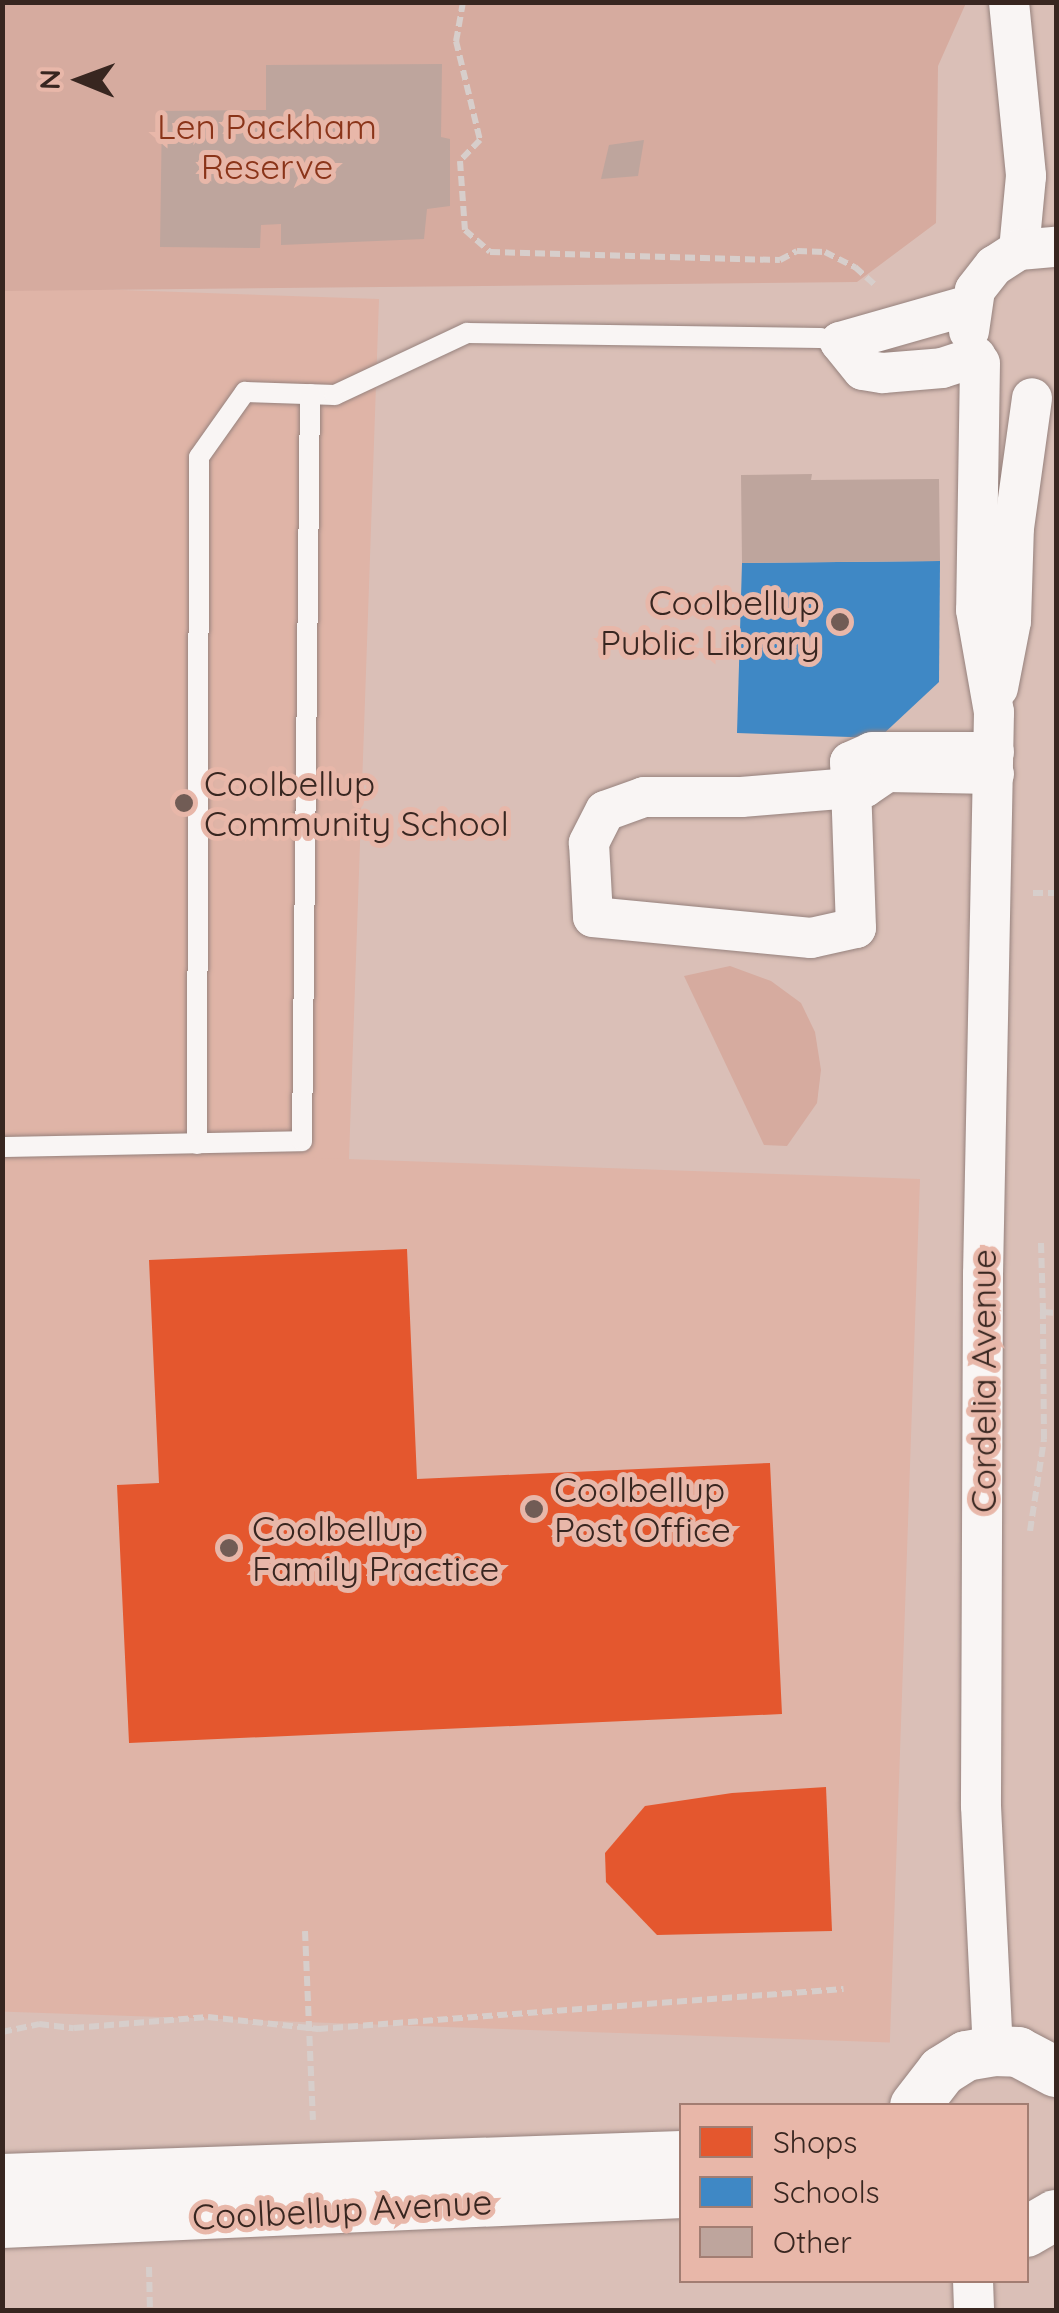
<!DOCTYPE html>
<html>
<head>
<meta charset="utf-8">
<style>
	body { margin:0 }
	#map { position:relative; width:1059px; height:2313px; overflow:hidden; background:#dabfb7; font-family:Quicksand,sans-serif }
	div>[style] { position:absolute }
	.built>* { inset:0; background:#dfb4a7; transform-origin:0 0 }
	.green>* { inset:0; background:#d6ab9f }
	.shops>* { inset:0; background:#e4572e }
	.schools>* { inset:0; background:#3f88c5 }
	.building>* { inset:0; background:#bea59d }
	.path>* { height:6px; margin-top:-3px; transform-origin:0; background:repeating-linear-gradient(90deg,#d7cecb 0 10px,transparent 0 15px) }
	.roads { filter:drop-shadow(0 0 2px #96827d) drop-shadow(0 0 2px #96827d) }
	.service>* { height:20px; margin:-10px; padding:0 10px; transform-origin:10px; border-radius:10px; background:#f9f5f4 }
	.minor>* { height:40px; margin:-20px; padding:0 20px; transform-origin:20px; border-radius:20px; background:#f9f5f4 }
	.tertiary>* { height:50px; margin:-25px; padding:0 25px; transform-origin:25px; border-radius:25px; background:#f9f5f4 }
	.dots>* { width:28px; height:28px; translate:-50% -50%; box-sizing:border-box; border:5px solid #e8b7a9; border-radius:50% }
	span { translate:-50% -50%; white-space:nowrap; text-align:center; line-height:1.15; -webkit-text-stroke:10px #e8b7a9; paint-order:stroke }
	.park-label { font-size:35px; color:#8a3419 }
	.poi-label { font-size:35px; color:#382620 }
	.right { translate:-100% -50%; text-align:right }
	.left { translate:0 -50%; text-align:left }
	.street-label { font-size:35px; color:#382620 }
	.frame { position:absolute; inset:0; border:5px solid #382620; pointer-events:none }
	.legend { position:absolute; left:679px; top:2103px; width:350px; height:180px; box-sizing:border-box; background:#e8b7a9; border:2px solid #a27d72; margin:0; padding:12px 18px; list-style:none; font-size:30px; color:#382620 }
	.legend li { display:flex; align-items:center; gap:20px; height:50px }
	.legend b { width:50px; border:2px solid #a27d72 }
	.north { position:absolute; left:30px; top:30px; width:100px; height:100px; -webkit-text-stroke:8px #e8b7a9; paint-order:stroke; rotate:271deg; font-size:28px; font-weight:700; line-height:40px; text-align:center; color:#382620 }
	.north::after { content:''; display:block; margin:auto; width:35px; height:45px; background:#382620; clip-path:polygon(50% 0,100% 100%,50% 72%,0 100%) }
</style>
</head>
<body>
<div id="map">
	<div class="built">
		<div style="left:379px;top:299px;width:864px;height:377px;rotate:92deg"></div>
		<div style="left:920px;top:1179px;width:864px;height:918px;rotate:92deg"></div>
	</div>
	<div class="green">
		<div style="clip-path:polygon(2px 3px,966px 3px,938px 66px,936px 223px,857px 282px,3px 291px)"></div>
		<div style="clip-path:polygon(730px 966px,771px 981px,801px 1003px,815px 1032px,821px 1070px,817px 1103px,787px 1146px,764px 1145px,684px 976px)"></div>
	</div>
	<div class="shops">
		<div style="clip-path:polygon(407px 1249px,417px 1479px,770px 1463px,782px 1714px,129px 1743px,117px 1485px,159px 1483px,149px 1260px)"></div>
		<div style="clip-path:polygon(826px 1787px,832px 1931px,657px 1935px,606px 1882px,605px 1853px,645px 1806px,732px 1793px)"></div>
	</div>
	<div class="schools">
		<div style="clip-path:polygon(940px 561px,939px 682px,879px 738px,737px 733px,742px 563px)"></div>
	</div>
	<div class="building">
		<div style="clip-path:polygon(442px 64px,441px 137px,450px 139px,450px 206px,427px 209px,424px 239px,281px 245px,281px 224px,261px 225px,260px 248px,160px 247px,162px 111px,266px 110px,266px 65px)"></div>
		<div style="clip-path:polygon(644px 140px,638px 176px,601px 179px,609px 145px)"></div>
		<div style="clip-path:polygon(812px 474px,811px 480px,939px 479px,940px 561px,742px 563px,741px 475px)"></div>
	</div>
	<div class="path">
		<div style="left:463px;top:2px;width:40px;rotate:100deg"></div>
		<div style="left:456px;top:41px;width:102px;rotate:76.4deg"></div>
		<div style="left:480px;top:140px;width:29px;rotate:134deg"></div>
		<div style="left:460px;top:161px;width:69px;rotate:85.9deg"></div>
		<div style="left:465px;top:230px;width:33px;rotate:41deg"></div>
		<div style="left:490px;top:252px;width:290px;rotate:1.6deg"></div>
		<div style="left:780px;top:260px;width:19px;rotate:-28deg"></div>
		<div style="left:797px;top:251px;width:28px;rotate:2deg"></div>
		<div style="left:825px;top:252px;width:34px;rotate:27deg"></div>
		<div style="left:855px;top:267px;width:30px;rotate:42deg"></div>
		<div style="left:1033px;top:893px;width:23px"></div>
		<div style="left:1041px;top:1243px;width:69px;rotate:88.3deg"></div>
		<div style="left:1030px;top:1531px;width:93px;rotate:-81.3deg"></div>
		<div style="left:1044px;top:1439px;width:127px;rotate:-90.5deg"></div>
		<div style="left:1043px;top:1312px;width:13px;rotate:4deg"></div>
		<div style="left:305px;top:1931px;width:189px;rotate:87.6deg"></div>
		<div style="left:2px;top:2032px;width:38px;rotate:-12deg"></div>
		<div style="left:39px;top:2024px;width:35px;rotate:7deg"></div>
		<div style="left:74px;top:2028px;width:134px;rotate:-4.7deg"></div>
		<div style="left:208px;top:2017px;width:111px;rotate:6.2deg"></div>
		<div style="left:318px;top:2029px;width:527px;rotate:-4.36deg"></div>
		<div style="left:149px;top:2267px;width:43px;rotate:88.7deg"></div>
	</div>
	<div class="roads">
		<div class="service">
			<div style="left:197px;top:1144px;width:687px;rotate:-89.83deg"></div>
			<div style="left:199px;top:457px;width:80px;rotate:-54.7deg"></div>
			<div style="left:245px;top:392px;width:90px;rotate:1.9deg"></div>
			<div style="left:335px;top:395px;width:146px;rotate:-25.2deg"></div>
			<div style="left:467px;top:333px;width:353px;rotate:0.8deg"></div>
			<div style="left:820px;top:338px;width:20px;rotate:11deg"></div>
			<div style="left:2px;top:1147px;width:300px;rotate:-1.1deg"></div>
			<div style="left:302px;top:1141px;width:747px;rotate:-89.39deg"></div>
		</div>
		<div class="minor">
			<div style="left:1009px;top:2px;width:175px;rotate:84.4deg"></div>
			<div style="left:1026px;top:176px;width:74px;rotate:95.4deg"></div>
			<div style="left:970px;top:305px;width:135px;rotate:164.1deg"></div>
			<div style="left:840px;top:342px;width:36px;rotate:51deg"></div>
			<div style="left:863px;top:370px;width:20px;rotate:9deg"></div>
			<div style="left:883px;top:373px;width:59px;rotate:-4.8deg"></div>
			<div style="left:942px;top:368px;width:36px;rotate:-18deg"></div>
			<div style="left:969px;top:331px;width:41px;rotate:-81.7deg"></div>
			<div style="left:975px;top:290px;width:31px;rotate:-52deg"></div>
			<div style="left:994px;top:266px;width:30px;rotate:-33deg"></div>
			<div style="left:1019px;top:250px;width:37px;rotate:-5deg"></div>
			<div style="left:980px;top:363px;width:247px;rotate:90.9deg"></div>
			<div style="left:976px;top:610px;width:104px;rotate:80deg"></div>
			<div style="left:994px;top:712px;width:562px;rotate:91.12deg"></div>
			<div style="left:983px;top:1274px;width:532px;rotate:90.22deg"></div>
			<div style="left:981px;top:1806px;width:245px;rotate:87.2deg"></div>
			<div style="left:998px;top:688px;width:68px;rotate:-79deg"></div>
			<div style="left:1011px;top:621px;width:93px;rotate:-88.2deg"></div>
			<div style="left:1014px;top:528px;width:131px;rotate:-82.1deg"></div>
			<div style="left:994px;top:774px;width:107px;rotate:-178.9deg"></div>
			<div style="left:887px;top:772px;width:27px;rotate:146deg"></div>
			<div style="left:865px;top:787px;width:14px;rotate:176deg"></div>
			<div style="left:851px;top:788px;width:110px;rotate:175.3deg"></div>
			<div style="left:741px;top:797px;width:97px;rotate:180deg"></div>
			<div style="left:644px;top:797px;width:41px;rotate:160.3deg"></div>
			<div style="left:605px;top:811px;width:36px;rotate:117deg"></div>
			<div style="left:589px;top:843px;width:74px;rotate:86.9deg"></div>
			<div style="left:593px;top:917px;width:219px;rotate:5.5deg"></div>
			<div style="left:811px;top:938px;width:46px;rotate:-12.5deg"></div>
			<div style="left:856px;top:928px;width:140px;rotate:-92deg"></div>
			<div style="left:851px;top:788px;width:26px;rotate:-92deg"></div>
			<div style="left:850px;top:762px;width:24px;rotate:-24deg"></div>
			<div style="left:872px;top:752px;width:122px"></div>
			<div style="left:973px;top:2280px;width:30px;rotate:88deg"></div>
		</div>
		<div class="tertiary">
			<div style="left:915px;top:2106px;width:44px;rotate:-52.4deg"></div>
			<div style="left:942px;top:2071px;width:28px;rotate:-32deg"></div>
			<div style="left:966px;top:2056px;width:27px;rotate:-10deg"></div>
			<div style="left:993px;top:2051px;width:25px;rotate:2deg"></div>
			<div style="left:1018px;top:2052px;width:43px;rotate:27.8deg"></div>
			<div style="left:2px;top:2179px;width:680px;rotate:-1.94deg"></div>
			<div style="left:2px;top:2223px;width:681px;rotate:-2.53deg"></div>
			<div style="left:1026px;top:2232px;width:34px;rotate:-30deg"></div>
		</div>
	</div>
	<div class="dots">
		<div style="left:840px;top:622px;background:#715c55"></div>
		<div style="left:184px;top:803px;background:#715c55"></div>
		<div style="left:534px;top:1509px;background:#715c55"></div>
		<div style="left:229px;top:1548px;background:#715c55"></div>
	</div>
	<div class="park-label">
		<span style="left:267px;top:146px">Len Packham<br>Reserve</span>
	</div>
	<div class="poi-label">
		<span class="right" style="left:820px;top:622px">Coolbellup<br>Public Library</span>
		<span class="left" style="left:204px;top:803px">Coolbellup<br>Community School</span>
		<span class="left" style="left:554px;top:1509px">Coolbellup<br>Post Office</span>
		<span class="left" style="left:252px;top:1548px">Coolbellup<br>Family Practice</span>
	</div>
	<div class="street-label">
		<span style="left:983px;top:1381px;rotate:-90deg">Cordelia Avenue</span>
		<span style="left:342px;top:2209px;rotate:-3deg">Coolbellup Avenue</span>
	</div>
	<div class="frame"></div>
	<ul class="legend">
	<li><b style="height:28px;background:#e4572e"></b>Shops</li>
	<li><b style="height:28px;background:#3f88c5"></b>Schools</li>
	<li><b style="height:28px;background:#bea59d"></b>Other</li>
	</ul>
	<div class="north">N</div>
</div>
</body>
</html>
